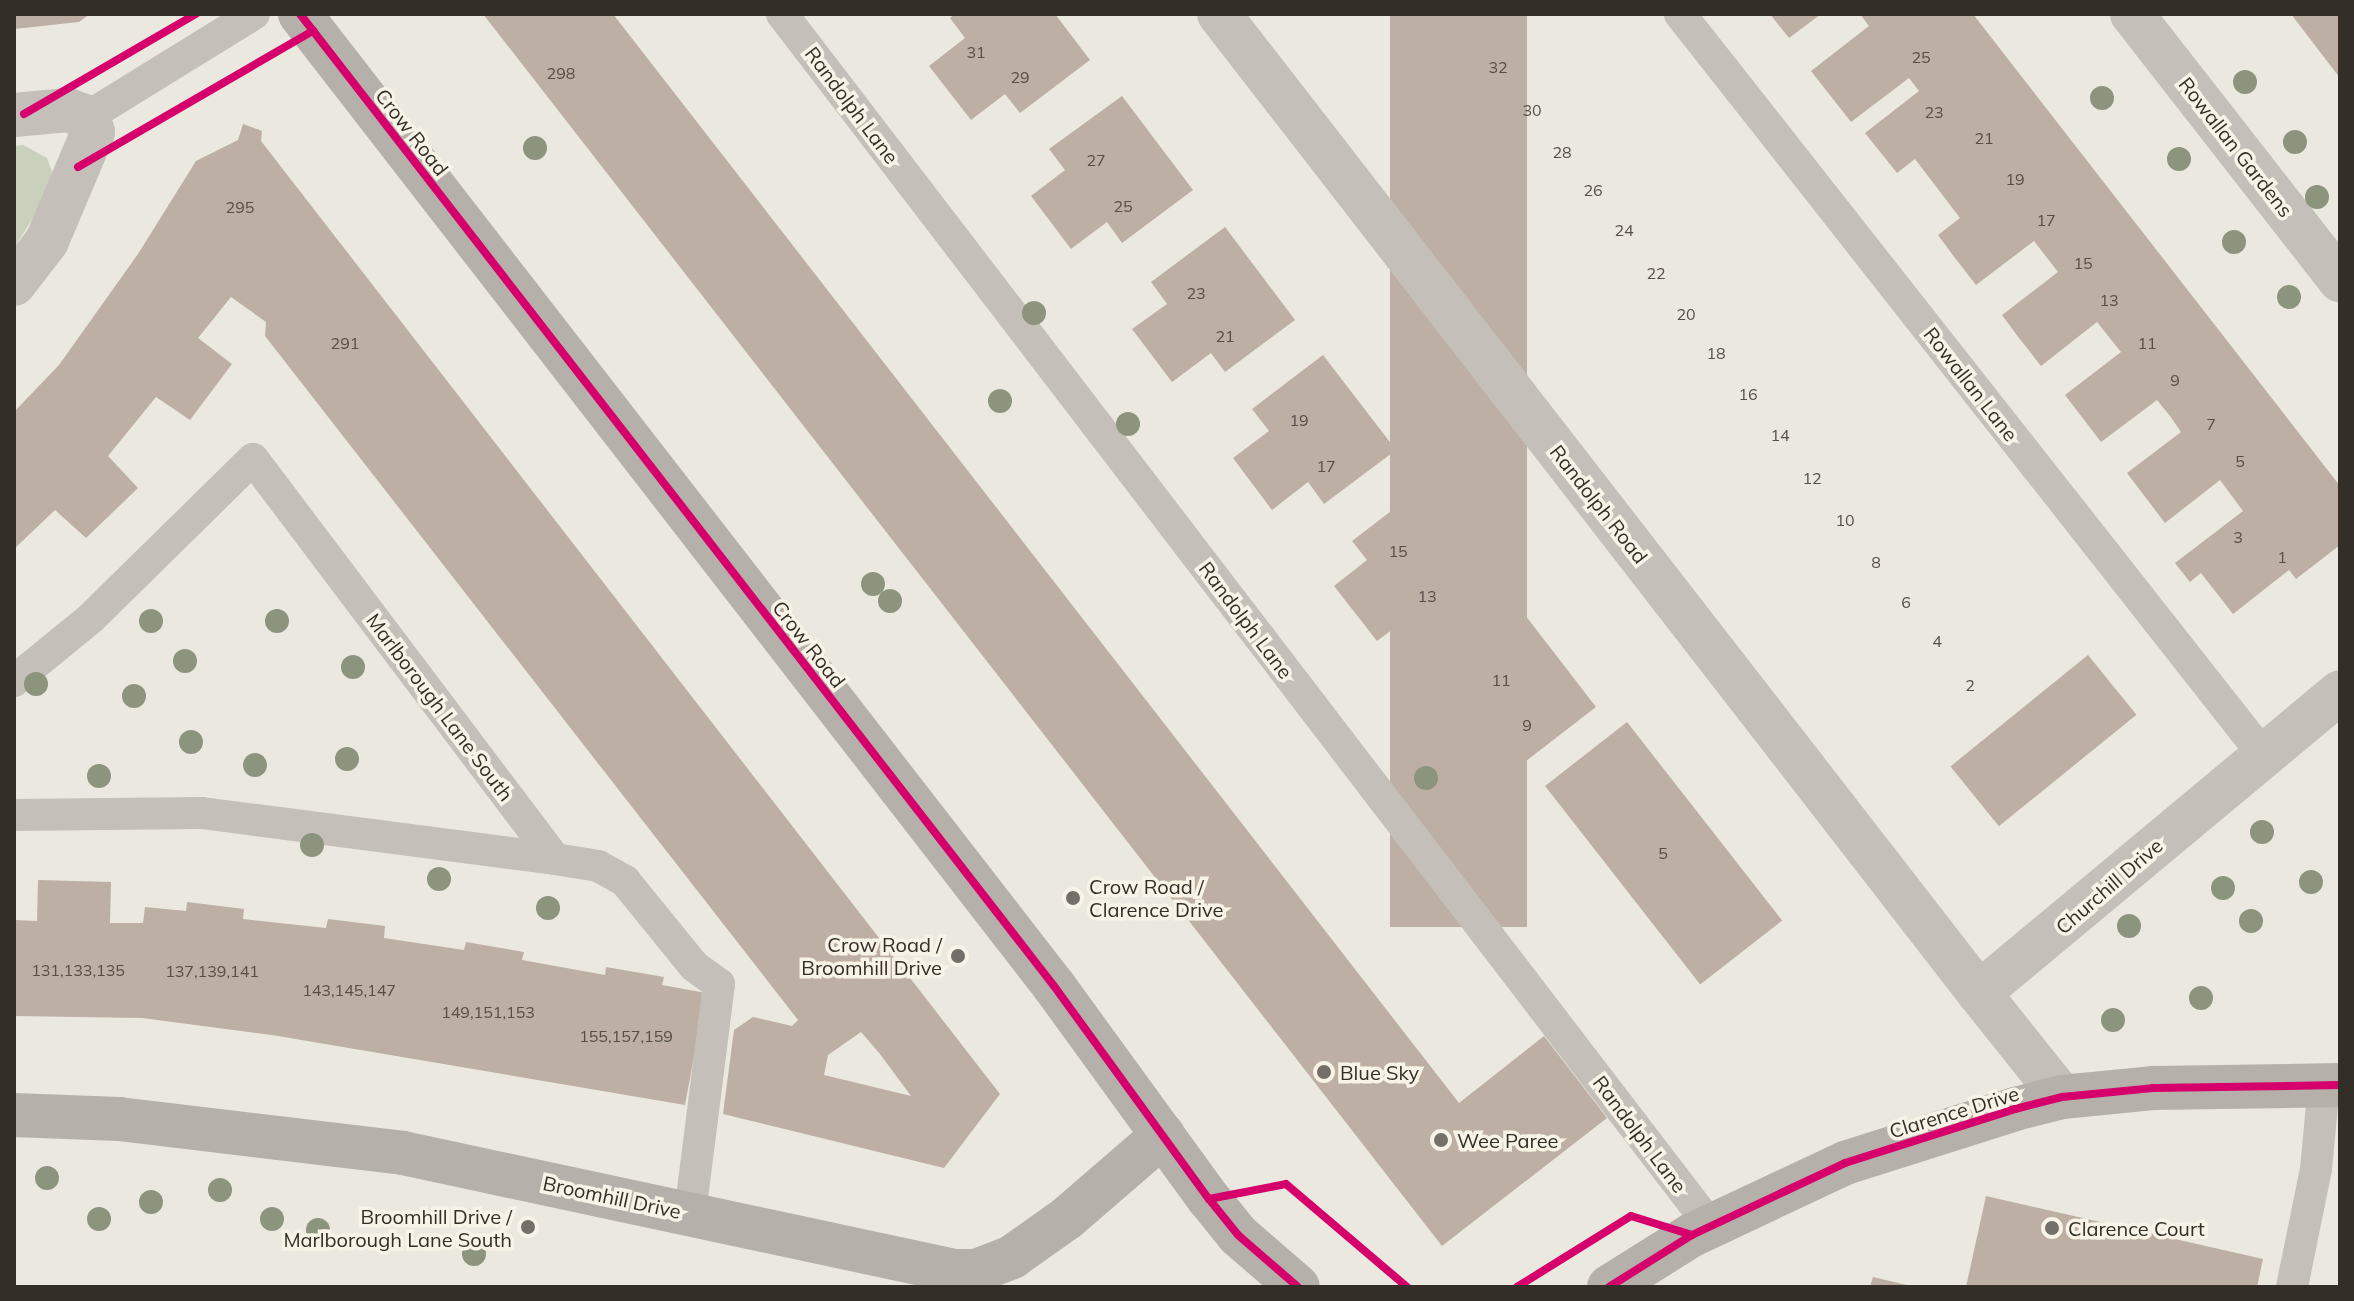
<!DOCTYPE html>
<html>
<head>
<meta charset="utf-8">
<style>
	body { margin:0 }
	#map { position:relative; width:2354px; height:1301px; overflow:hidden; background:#ebe8e0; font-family:Mulish,sans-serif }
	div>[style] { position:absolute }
	.green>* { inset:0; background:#c9d0bb }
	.building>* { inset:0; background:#bdafa3; transform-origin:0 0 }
	.lane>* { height:32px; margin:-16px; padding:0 16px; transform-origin:16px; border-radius:16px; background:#c4c0b9 }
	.street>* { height:44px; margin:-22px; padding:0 22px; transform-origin:22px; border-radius:22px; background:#c4c0b9 }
	.secondary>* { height:44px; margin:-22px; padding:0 22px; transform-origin:22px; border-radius:22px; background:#b5b0aa }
	.cycleway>* { height:8px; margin:-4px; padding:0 4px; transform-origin:4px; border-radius:4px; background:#d6006c }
	.trees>* { width:24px; height:24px; margin:-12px; border-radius:50%; background:#8c947e }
	.dots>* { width:22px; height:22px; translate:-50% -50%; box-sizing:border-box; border:4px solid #f7f3e7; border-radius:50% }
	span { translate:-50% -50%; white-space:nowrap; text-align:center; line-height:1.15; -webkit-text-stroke:7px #f7f3e7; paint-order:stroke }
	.number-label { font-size:16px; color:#564e47 }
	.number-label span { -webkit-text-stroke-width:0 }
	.street-label { font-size:20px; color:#342e28 }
	.poi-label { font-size:20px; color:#342e28 }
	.left { translate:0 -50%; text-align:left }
	.right { translate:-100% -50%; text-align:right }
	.frame { position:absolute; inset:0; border:16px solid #342e28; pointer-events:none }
</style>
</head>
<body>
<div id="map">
	<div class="green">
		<div style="clip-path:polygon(23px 145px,47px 158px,52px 172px,42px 204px,14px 248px,14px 146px)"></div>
	</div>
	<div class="building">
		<div style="clip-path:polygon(14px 14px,90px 14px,79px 22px,14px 29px)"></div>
		<div style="clip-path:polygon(483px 14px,613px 14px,1459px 1103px,1544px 1036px,1607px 1118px,1442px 1246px)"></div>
		<div style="clip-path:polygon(955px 14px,1055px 14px,1090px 60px,1020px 113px,1005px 94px,971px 120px,929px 66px,965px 38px,950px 18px)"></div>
		<div style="left:1390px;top:14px;width:137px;height:913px"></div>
		<div style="clip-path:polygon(1770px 14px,1821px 14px,1789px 38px)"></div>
		<div style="clip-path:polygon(1860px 14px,1973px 14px,2340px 486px,2340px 545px,2296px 579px,2289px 570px,2233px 614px,2201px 573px,2190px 582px,2175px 563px,2243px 511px,2220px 480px,2165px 523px,2127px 473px,2181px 432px,2170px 416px,2157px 400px,2101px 442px,2065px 395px,2121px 352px,2097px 322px,2041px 366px,2019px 338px,2002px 315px,2058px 272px,2034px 241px,1976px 285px,1955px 258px,1938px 235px,1960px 218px,1915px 159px,1897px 173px,1865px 133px,1919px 91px,1909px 78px,1851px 122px,1811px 71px,1869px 26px)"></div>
		<div style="clip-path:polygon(2291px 14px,2340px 14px,2340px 78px,2320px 52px)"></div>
		<div style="clip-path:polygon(1122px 96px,1193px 190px,1122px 243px,1107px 222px,1071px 249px,1031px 196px,1065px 170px,1049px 149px)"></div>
		<div style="clip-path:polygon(evenodd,243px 124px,262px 131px,261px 141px,1000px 1094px,944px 1168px,723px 1114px,734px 1030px,753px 1017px,792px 1026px,798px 1020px,265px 336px,266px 322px,231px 297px,198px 338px,232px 364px,190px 420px,156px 397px,108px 456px,138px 488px,86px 538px,55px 510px,14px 549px,14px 412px,59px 365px,138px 254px,196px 161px,238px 140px,243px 124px,861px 1032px,880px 1054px,911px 1096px,824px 1075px,828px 1055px,861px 1032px)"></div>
		<div style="clip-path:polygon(1225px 227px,1295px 320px,1225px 372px,1211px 353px,1172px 382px,1132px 329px,1167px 304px,1151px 282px)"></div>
		<div style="clip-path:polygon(1323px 355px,1396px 450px,1324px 504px,1308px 482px,1272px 510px,1233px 458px,1269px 431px,1252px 409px)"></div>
		<div style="clip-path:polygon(1425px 485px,1498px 578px,1428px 633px,1414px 613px,1377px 641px,1334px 586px,1367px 560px,1352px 541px)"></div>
		<div style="clip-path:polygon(1525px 615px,1596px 707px,1526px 761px,1511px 742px,1474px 770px,1435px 718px,1471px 690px,1454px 670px)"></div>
		<div style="left:2088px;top:655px;width:77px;height:177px;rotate:51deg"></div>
		<div style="left:1627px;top:722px;width:252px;height:104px;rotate:52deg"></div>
		<div style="clip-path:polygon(38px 880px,111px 882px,110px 923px,143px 923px,145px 907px,186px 911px,187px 902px,244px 909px,243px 919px,326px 928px,328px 919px,385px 926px,384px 938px,464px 950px,466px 942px,524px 952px,522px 960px,605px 975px,606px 967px,664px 977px,662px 985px,706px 993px,685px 1105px,272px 1035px,142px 1018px,14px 1016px,14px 920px,37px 921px)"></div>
		<div style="clip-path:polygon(1986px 1196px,2263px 1259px,2257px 1287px,1966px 1287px)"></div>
		<div style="clip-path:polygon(1873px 1277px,1911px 1286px,1911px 1287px,1870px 1287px)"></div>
	</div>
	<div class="lane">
		<div style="left:782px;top:14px;width:1526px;rotate:52.54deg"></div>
		<div style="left:1680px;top:14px;width:941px;rotate:51.78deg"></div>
		<div style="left:87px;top:117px;width:196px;rotate:-31.7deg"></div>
		<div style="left:14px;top:681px;width:99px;rotate:-39.3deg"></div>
		<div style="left:91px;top:618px;width:227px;rotate:-44.5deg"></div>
		<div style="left:253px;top:459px;width:501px;rotate:52.95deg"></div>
		<div style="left:555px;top:859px;width:44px;rotate:9.2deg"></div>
		<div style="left:598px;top:866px;width:31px;rotate:29deg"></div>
		<div style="left:625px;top:881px;width:109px;rotate:50.9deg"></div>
		<div style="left:694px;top:966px;width:31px;rotate:36deg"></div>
		<div style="left:719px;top:984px;width:232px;rotate:97.2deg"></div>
		<div style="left:14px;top:815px;width:188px;rotate:-0.6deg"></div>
		<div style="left:202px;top:813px;width:356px;rotate:7.4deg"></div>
		<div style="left:2292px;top:1287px;width:120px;rotate:-78.5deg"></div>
		<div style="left:2316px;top:1169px;width:84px;rotate:-84.6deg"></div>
	</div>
	<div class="street">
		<div style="left:1219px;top:14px;width:1239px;rotate:52.18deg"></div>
		<div style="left:2132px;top:14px;width:338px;rotate:52deg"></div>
		<div style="left:14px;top:115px;width:54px;rotate:-5.3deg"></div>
		<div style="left:68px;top:110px;width:20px;rotate:20deg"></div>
		<div style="left:87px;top:117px;width:16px;rotate:68deg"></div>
		<div style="left:93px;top:132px;width:118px;rotate:112.9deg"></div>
		<div style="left:47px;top:241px;width:54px;rotate:127.5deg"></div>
		<div style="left:2062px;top:1097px;width:133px;rotate:-128.6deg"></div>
		<div style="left:1979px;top:993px;width:470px;rotate:-39.8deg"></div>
	</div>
	<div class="secondary">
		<div style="left:300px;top:14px;width:1230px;rotate:52.2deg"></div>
		<div style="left:1054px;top:986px;width:263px;rotate:54deg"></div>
		<div style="left:1209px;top:1199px;width:46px;rotate:51.1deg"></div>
		<div style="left:1238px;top:1235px;width:79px;rotate:40.9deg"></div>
		<div style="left:14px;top:1115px;width:105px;rotate:2.2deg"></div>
		<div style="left:119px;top:1119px;width:286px;rotate:6.8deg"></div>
		<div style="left:403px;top:1153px;width:564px;rotate:12.07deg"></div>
		<div style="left:955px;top:1271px;width:21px"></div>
		<div style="left:976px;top:1271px;width:39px;rotate:-21deg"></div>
		<div style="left:1012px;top:1257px;width:67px;rotate:-35.3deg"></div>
		<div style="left:1067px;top:1218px;width:127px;rotate:-40.8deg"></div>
		<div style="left:1609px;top:1287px;width:98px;rotate:-32.1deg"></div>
		<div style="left:1692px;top:1235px;width:169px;rotate:-25.2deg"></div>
		<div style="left:1845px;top:1163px;width:178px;rotate:-17.6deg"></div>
		<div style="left:2015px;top:1109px;width:49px;rotate:-14.3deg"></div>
		<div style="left:2062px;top:1097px;width:91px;rotate:-5.6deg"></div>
		<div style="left:2153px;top:1088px;width:187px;rotate:-0.9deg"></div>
	</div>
	<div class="cycleway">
		<div style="left:300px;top:14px;width:1230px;rotate:52.2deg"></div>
		<div style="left:1054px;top:986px;width:263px;rotate:54deg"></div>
		<div style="left:1209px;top:1199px;width:46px;rotate:51.1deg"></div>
		<div style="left:1238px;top:1235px;width:79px;rotate:40.9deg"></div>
		<div style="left:24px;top:114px;width:199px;rotate:-30.2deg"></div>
		<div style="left:78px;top:167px;width:272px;rotate:-30.1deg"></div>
		<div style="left:1209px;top:1199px;width:78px;rotate:-11deg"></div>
		<div style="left:1286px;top:1184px;width:159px;rotate:40.4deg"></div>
		<div style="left:1517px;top:1287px;width:134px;rotate:-31.9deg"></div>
		<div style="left:1631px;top:1216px;width:64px;rotate:17.3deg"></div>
		<div style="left:1609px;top:1287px;width:98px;rotate:-32.1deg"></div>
		<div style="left:1692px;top:1235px;width:169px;rotate:-25.2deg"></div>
		<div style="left:1845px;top:1163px;width:178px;rotate:-17.6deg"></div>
		<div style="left:2015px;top:1109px;width:49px;rotate:-14.3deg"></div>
		<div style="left:2062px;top:1097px;width:91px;rotate:-5.6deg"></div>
		<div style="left:2153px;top:1088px;width:187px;rotate:-0.9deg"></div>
	</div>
	<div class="trees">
		<div style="left:2245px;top:82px"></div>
		<div style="left:2102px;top:98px"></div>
		<div style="left:2295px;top:142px"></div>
		<div style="left:535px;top:148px"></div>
		<div style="left:2179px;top:159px"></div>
		<div style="left:2317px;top:197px"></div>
		<div style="left:2234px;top:242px"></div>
		<div style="left:2289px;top:297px"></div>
		<div style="left:1034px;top:313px"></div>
		<div style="left:1000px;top:401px"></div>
		<div style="left:1128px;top:424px"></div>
		<div style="left:873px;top:584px"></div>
		<div style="left:890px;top:601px"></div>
		<div style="left:151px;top:621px"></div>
		<div style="left:277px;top:621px"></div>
		<div style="left:185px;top:661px"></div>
		<div style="left:353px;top:667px"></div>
		<div style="left:36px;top:684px"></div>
		<div style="left:134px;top:696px"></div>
		<div style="left:191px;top:742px"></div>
		<div style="left:347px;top:759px"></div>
		<div style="left:255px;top:765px"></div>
		<div style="left:99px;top:776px"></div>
		<div style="left:1426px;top:778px"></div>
		<div style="left:2262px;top:832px"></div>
		<div style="left:312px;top:845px"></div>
		<div style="left:439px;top:879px"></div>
		<div style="left:2311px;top:882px"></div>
		<div style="left:2223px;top:888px"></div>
		<div style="left:548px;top:908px"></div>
		<div style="left:2251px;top:921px"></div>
		<div style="left:2129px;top:926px"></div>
		<div style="left:2201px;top:998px"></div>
		<div style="left:2113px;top:1020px"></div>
		<div style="left:47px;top:1178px"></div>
		<div style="left:220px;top:1190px"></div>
		<div style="left:151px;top:1202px"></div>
		<div style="left:99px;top:1219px"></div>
		<div style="left:272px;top:1219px"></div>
		<div style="left:318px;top:1230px"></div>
		<div style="left:474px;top:1254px"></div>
	</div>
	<div class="dots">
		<div style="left:1073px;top:898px;background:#746f68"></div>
		<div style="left:958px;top:956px;background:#746f68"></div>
		<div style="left:1324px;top:1072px;background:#746f68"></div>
		<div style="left:1441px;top:1140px;background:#746f68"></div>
		<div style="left:528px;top:1227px;background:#746f68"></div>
		<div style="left:2052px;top:1228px;background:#746f68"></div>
	</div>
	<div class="number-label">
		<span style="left:976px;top:52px">31</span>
		<span style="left:1921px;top:57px">25</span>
		<span style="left:1498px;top:67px">32</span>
		<span style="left:561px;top:73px">298</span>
		<span style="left:1020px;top:77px">29</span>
		<span style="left:1532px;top:110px">30</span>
		<span style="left:1934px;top:112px">23</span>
		<span style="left:1984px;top:138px">21</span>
		<span style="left:1562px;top:152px">28</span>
		<span style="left:1096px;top:160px">27</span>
		<span style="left:2015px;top:179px">19</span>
		<span style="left:1593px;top:190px">26</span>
		<span style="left:1123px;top:206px">25</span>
		<span style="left:240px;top:207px">295</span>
		<span style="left:2046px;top:220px">17</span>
		<span style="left:1624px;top:230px">24</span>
		<span style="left:2083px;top:263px">15</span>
		<span style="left:1656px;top:273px">22</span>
		<span style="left:1196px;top:293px">23</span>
		<span style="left:2109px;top:300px">13</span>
		<span style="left:1686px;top:314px">20</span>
		<span style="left:1225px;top:336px">21</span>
		<span style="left:345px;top:343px">291</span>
		<span style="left:2147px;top:343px">11</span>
		<span style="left:1716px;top:353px">18</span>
		<span style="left:2175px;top:380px">9</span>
		<span style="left:1748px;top:394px">16</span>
		<span style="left:1299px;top:420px">19</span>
		<span style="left:2211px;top:424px">7</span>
		<span style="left:1780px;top:435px">14</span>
		<span style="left:2240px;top:461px">5</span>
		<span style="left:1326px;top:466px">17</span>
		<span style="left:1812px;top:478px">12</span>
		<span style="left:1845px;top:520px">10</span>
		<span style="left:2238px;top:537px">3</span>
		<span style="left:1398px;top:551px">15</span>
		<span style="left:2282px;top:557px">1</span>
		<span style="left:1876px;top:562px">8</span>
		<span style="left:1427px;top:596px">13</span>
		<span style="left:1906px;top:602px">6</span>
		<span style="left:1937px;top:641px">4</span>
		<span style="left:1501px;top:680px">11</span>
		<span style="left:1970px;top:685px">2</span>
		<span style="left:1527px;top:725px">9</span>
		<span style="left:1663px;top:853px">5</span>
		<span style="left:78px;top:970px">131,133,135</span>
		<span style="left:212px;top:971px">137,139,141</span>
		<span style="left:349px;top:990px">143,145,147</span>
		<span style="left:488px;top:1012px">149,151,153</span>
		<span style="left:626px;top:1036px">155,157,159</span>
	</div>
	<div class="street-label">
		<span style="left:852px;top:105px;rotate:53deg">Randolph Lane</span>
		<span style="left:412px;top:132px;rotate:52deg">Crow Road</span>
		<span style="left:2236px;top:147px;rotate:52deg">Rowallan Gardens</span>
		<span style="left:1971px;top:384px;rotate:52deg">Rowallan Lane</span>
		<span style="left:1599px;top:504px;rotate:52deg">Randolph Road</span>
		<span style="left:1246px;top:620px;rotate:53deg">Randolph Lane</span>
		<span style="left:809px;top:644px;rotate:52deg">Crow Road</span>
		<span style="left:440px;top:707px;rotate:53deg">Marlborough Lane South</span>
		<span style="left:2109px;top:886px;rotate:-41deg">Churchill Drive</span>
		<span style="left:1954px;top:1112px;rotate:-17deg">Clarence Drive</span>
		<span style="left:1640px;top:1134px;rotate:53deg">Randolph Lane</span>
		<span style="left:612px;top:1197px;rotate:12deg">Broomhill Drive</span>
	</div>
	<div class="poi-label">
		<span class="left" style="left:1089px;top:898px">Crow Road /<br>Clarence Drive</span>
		<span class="right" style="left:942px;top:956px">Crow Road /<br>Broomhill Drive</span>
		<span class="left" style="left:1340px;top:1072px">Blue Sky</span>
		<span class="left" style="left:1457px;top:1140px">Wee Paree</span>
		<span class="right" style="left:512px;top:1228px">Broomhill Drive /<br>Marlborough Lane South</span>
		<span class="left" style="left:2068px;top:1228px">Clarence Court</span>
	</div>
	<div class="frame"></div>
</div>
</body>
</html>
